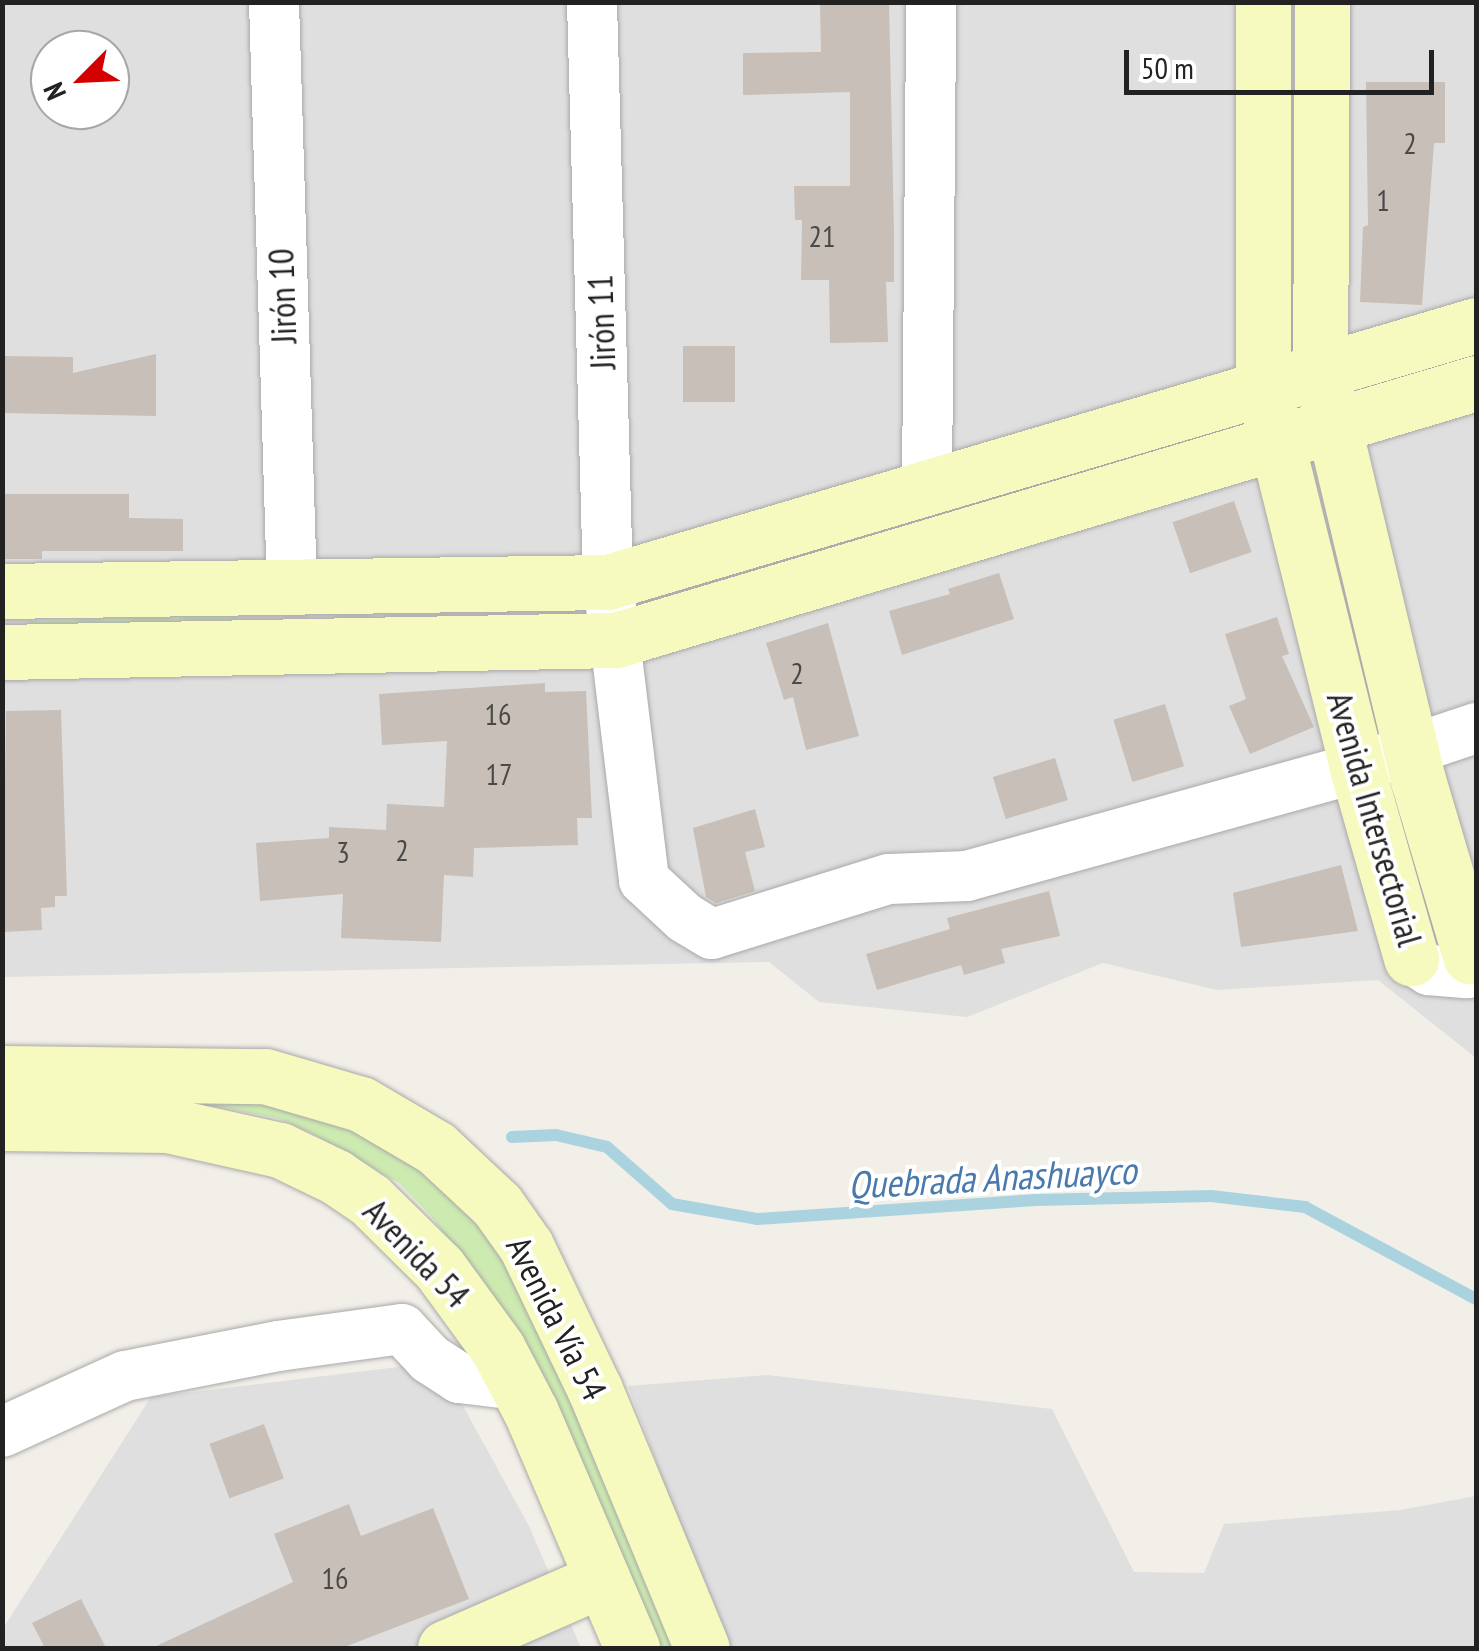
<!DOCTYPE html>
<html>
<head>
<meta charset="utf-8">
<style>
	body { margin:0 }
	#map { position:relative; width:1479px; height:1651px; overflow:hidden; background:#f2efe9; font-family:"PT Sans Narrow",sans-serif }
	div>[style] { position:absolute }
	.residential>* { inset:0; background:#e0dfdf }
	.grass>* { inset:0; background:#cdebb0; transform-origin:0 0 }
	.stream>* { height:12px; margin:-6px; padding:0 6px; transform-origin:6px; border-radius:6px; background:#aad3df }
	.building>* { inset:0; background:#c7bfb8; transform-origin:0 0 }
	.roads { filter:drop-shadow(0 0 2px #a9a9a9) drop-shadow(0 0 2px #a9a9a9) }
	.street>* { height:50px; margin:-25px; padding:0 25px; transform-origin:25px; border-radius:25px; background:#fff }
	.secondary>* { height:55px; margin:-27.5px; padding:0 27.5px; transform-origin:27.5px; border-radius:27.5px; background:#f7fabf }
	span { translate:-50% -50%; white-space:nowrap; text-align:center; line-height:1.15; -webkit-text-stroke:8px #fff; paint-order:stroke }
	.number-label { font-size:30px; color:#4b4948 }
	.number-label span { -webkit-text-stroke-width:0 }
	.street-label { font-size:35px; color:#222 }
	.water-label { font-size:38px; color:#4a7aab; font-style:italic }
	.frame { position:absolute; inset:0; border:5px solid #222; pointer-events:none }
	.north { position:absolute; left:30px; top:30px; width:100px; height:100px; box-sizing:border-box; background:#fff; border:2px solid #a7a7a7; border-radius:50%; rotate:246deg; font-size:28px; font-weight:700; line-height:40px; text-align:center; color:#222 }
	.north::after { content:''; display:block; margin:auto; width:35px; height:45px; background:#d40000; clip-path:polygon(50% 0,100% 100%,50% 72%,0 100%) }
	.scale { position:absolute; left:1124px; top:50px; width:310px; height:45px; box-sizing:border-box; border:5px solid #222; border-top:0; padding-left:12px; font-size:30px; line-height:35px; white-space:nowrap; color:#222; -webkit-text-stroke:8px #fff; paint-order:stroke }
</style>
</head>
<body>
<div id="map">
	<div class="residential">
		<div style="clip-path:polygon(evenodd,2px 3px,1476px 3px,1476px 1058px,1378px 980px,1217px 990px,1103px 963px,967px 1017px,819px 1002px,769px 962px,3px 977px,2px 3px,50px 50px,110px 50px,110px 110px,50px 110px,50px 50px)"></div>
		<div style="clip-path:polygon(439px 1362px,529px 1526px,581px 1648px,3px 1648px,2px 1630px,151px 1397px)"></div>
		<div style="clip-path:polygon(768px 1375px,1052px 1409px,1134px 1572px,1204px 1573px,1224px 1524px,1400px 1510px,1476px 1496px,1476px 1648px,726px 1648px,628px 1386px)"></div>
	</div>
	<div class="grass">
		<div style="left:230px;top:611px;width:21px;height:201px;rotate:87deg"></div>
		<div style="clip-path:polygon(189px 1101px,269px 1102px,364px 1135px,403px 1158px,470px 1214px,505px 1254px,681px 1648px,652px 1648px,507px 1317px,430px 1215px,399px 1183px,313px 1134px,280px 1119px)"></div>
	</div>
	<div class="stream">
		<div style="left:512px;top:1137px;width:44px;rotate:-2.6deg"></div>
		<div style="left:556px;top:1135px;width:52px;rotate:13.2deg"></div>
		<div style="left:607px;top:1147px;width:86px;rotate:41.2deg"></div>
		<div style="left:672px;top:1204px;width:86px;rotate:10deg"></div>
		<div style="left:757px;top:1219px;width:280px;rotate:-3.9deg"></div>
		<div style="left:1036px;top:1200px;width:175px;rotate:-1.3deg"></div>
		<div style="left:1211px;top:1196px;width:95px;rotate:6.7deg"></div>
		<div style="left:1305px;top:1207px;width:194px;rotate:28.3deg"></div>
	</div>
	<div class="building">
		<div style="clip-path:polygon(820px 2px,889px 2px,894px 231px,894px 282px,886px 282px,888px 342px,830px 343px,829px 280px,801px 280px,802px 220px,795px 220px,794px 186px,850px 186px,850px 92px,743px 95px,743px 53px,821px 52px)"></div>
		<div style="clip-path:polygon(1366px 82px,1445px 82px,1445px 143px,1434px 143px,1422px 305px,1360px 302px,1363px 227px,1368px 225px)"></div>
		<div style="left:683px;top:346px;width:52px;height:56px"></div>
		<div style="clip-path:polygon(156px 354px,156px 416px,2px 413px,2px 356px,73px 357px,73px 373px)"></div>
		<div style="clip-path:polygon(2px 494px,129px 494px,129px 518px,183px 519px,183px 551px,42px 551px,42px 559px,2px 559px)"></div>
		<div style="left:1234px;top:501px;width:54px;height:65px;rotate:71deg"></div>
		<div style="clip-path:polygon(999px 573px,1014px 619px,902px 655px,889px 611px,950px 594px,948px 589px)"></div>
		<div style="clip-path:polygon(1277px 617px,1289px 654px,1282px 656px,1314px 727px,1250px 754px,1229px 706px,1246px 699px,1225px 634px)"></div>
		<div style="clip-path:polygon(828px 623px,859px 736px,806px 750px,793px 697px,784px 700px,766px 643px)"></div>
		<div style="clip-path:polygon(545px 683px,545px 692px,586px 691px,592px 818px,577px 818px,578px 845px,474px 848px,473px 877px,444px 875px,441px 942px,341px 938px,343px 894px,260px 901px,256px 843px,329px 838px,329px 827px,386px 830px,387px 804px,444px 807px,447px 741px,382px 745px,379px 694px)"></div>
		<div style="left:1165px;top:704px;width:65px;height:54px;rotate:73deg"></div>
		<div style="clip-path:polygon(61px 710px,67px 896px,55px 896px,55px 907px,41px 908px,42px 930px,3px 932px,6px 711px)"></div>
		<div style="left:1055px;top:758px;width:44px;height:65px;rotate:73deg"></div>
		<div style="clip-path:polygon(755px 809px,765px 847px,745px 852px,755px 891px,716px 903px,706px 897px,693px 828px)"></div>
		<div style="clip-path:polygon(1341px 865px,1358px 931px,1241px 947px,1233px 893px)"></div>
		<div style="clip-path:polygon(1049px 891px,1060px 936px,1001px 949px,1005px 963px,964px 975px,961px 965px,877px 990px,866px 954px,950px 929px,947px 918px)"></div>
		<div style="left:264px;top:1424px;width:58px;height:58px;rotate:70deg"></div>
		<div style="clip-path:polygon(349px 1504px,361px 1536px,433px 1508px,469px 1599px,342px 1648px,152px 1648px,293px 1582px,274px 1534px)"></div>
		<div style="clip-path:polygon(81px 1599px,106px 1648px,45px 1648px,32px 1623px)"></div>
	</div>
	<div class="roads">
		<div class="street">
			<div style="left:274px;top:2px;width:587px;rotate:88.24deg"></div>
			<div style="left:592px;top:2px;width:580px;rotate:88.42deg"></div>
			<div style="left:608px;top:582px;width:300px;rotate:83.1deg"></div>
			<div style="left:644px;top:880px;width:56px;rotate:42.8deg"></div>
			<div style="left:685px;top:918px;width:31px;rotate:31deg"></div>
			<div style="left:712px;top:934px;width:185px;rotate:-17.3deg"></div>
			<div style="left:889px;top:879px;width:78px;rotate:-2.2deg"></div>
			<div style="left:967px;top:876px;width:405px;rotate:-15.5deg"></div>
			<div style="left:1357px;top:768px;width:126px;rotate:-18.6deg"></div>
			<div style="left:927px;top:485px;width:483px;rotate:-89.5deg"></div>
			<div style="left:1411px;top:958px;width:22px;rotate:34deg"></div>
			<div style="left:1429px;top:970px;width:38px;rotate:5deg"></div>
			<div style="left:1467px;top:973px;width:17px;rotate:-80deg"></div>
			<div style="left:2px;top:1432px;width:135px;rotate:-24.5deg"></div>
			<div style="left:125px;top:1376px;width:156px;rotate:-11.1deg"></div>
			<div style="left:278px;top:1346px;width:125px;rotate:-7.8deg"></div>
			<div style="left:402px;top:1329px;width:41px;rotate:47deg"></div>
			<div style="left:430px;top:1359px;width:35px;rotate:33deg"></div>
			<div style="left:459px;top:1378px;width:59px;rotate:6.8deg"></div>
		</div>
		<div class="secondary">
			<div style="left:1263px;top:2px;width:385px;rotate:90deg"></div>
			<div style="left:1263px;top:387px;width:392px;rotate:76.1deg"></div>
			<div style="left:1357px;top:768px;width:198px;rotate:74.1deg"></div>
			<div style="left:1322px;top:2px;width:367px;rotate:90.3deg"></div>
			<div style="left:1320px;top:369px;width:423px;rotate:76.6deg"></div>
			<div style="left:1418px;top:780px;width:184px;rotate:73.5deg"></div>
			<div style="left:2px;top:591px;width:606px;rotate:-0.85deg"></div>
			<div style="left:608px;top:582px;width:905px;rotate:-16.49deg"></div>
			<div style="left:2px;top:652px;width:614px;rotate:-1.12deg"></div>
			<div style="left:616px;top:640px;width:898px;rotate:-16.64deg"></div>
			<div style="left:2px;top:1073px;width:263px;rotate:0.7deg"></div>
			<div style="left:265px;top:1076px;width:100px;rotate:16.3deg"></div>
			<div style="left:361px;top:1104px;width:87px;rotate:30.4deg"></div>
			<div style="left:436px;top:1148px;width:83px;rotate:43.1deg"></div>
			<div style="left:497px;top:1205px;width:50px;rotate:54.7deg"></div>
			<div style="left:526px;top:1246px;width:160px;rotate:64.4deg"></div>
			<div style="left:595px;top:1390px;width:279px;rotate:67.5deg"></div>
			<div style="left:2px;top:1123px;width:165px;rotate:0.7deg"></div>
			<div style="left:167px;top:1125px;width:116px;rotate:12.5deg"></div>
			<div style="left:280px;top:1150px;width:62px;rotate:25.7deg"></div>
			<div style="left:336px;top:1177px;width:41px;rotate:34.1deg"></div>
			<div style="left:370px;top:1200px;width:97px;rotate:44.6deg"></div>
			<div style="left:439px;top:1268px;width:100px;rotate:53.9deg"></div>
			<div style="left:498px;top:1349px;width:71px;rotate:62.4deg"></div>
			<div style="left:531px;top:1412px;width:257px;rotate:66.8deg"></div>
			<div style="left:445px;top:1648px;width:172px;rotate:-23.6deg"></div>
		</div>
	</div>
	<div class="number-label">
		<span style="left:1410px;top:143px">2</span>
		<span style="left:1383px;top:200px">1</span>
		<span style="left:822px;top:236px">21</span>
		<span style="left:797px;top:673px">2</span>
		<span style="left:498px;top:714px">16</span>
		<span style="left:499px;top:774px">17</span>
		<span style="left:402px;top:850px">2</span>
		<span style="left:343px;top:852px">3</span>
		<span style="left:335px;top:1578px">16</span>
	</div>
	<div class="street-label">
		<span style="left:282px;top:296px;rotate:-92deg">Jirón 10</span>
		<span style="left:601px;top:322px;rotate:-92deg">Jirón 11</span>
		<span style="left:1375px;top:819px;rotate:74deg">Avenida Intersectorial</span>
		<span style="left:417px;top:1253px;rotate:46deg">Avenida 54</span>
		<span style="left:557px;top:1318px;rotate:63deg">Avenida Vía 54</span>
	</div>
	<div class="water-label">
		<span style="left:992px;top:1177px;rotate:-3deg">Quebrada Anashuayco</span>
	</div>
	<div class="frame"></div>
	<div class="north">N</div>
	<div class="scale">50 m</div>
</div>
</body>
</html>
